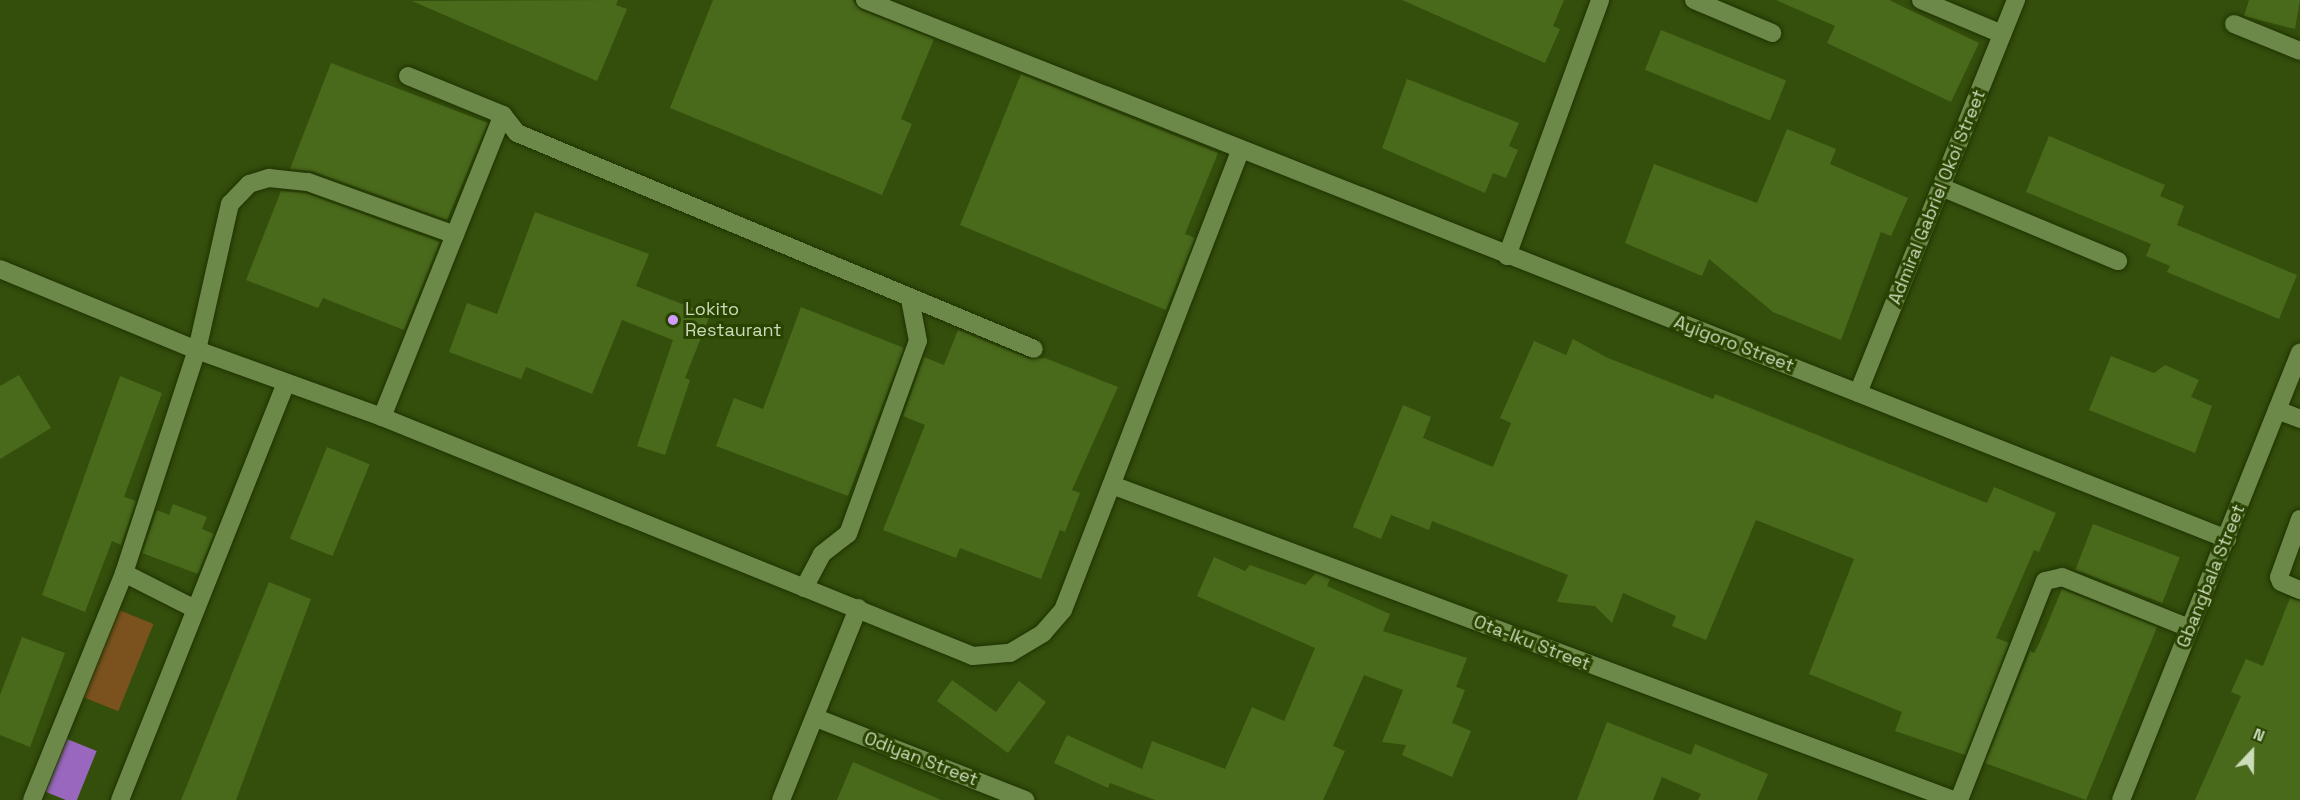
<!DOCTYPE html>
<html>
<head>
<meta charset="utf-8">
<style>
	body { margin:0 }
	#map { position:relative; width:2300px; height:800px; overflow:hidden; background:#344e0c; font-family:"Space Grotesk",sans-serif }
	div>[style] { position:absolute }
	.green>* { inset:0; background:#7b521e; transform-origin:0 0 }
	.water>* { inset:0; background:#9a67bf; transform-origin:0 0 }
	.building>* { inset:0; background:#4a6a1b; transform-origin:0 0 }
	.roads { filter:drop-shadow(0 0 2px #1f3201) drop-shadow(0 0 2px #1f3201) }
	.minor>* { height:18px; margin:-9px; padding:0 9px; transform-origin:9px; border-radius:9px; background:#6c894a }
	.dots>* { width:16px; height:16px; translate:-50% -50%; box-sizing:border-box; border:3px solid #2a4300; border-radius:50% }
	span { translate:-50% -50%; white-space:nowrap; text-align:center; line-height:1.15; -webkit-text-stroke:6px #2a4300; paint-order:stroke }
	.street-label { font-size:18px; color:#cbdcbb }
	.poi-label { font-size:18px; color:#cbdcbb }
	.left { translate:0 -50%; text-align:left }
	.north { position:absolute; left:2222px; top:722px; width:60px; height:60px; -webkit-text-stroke:4px #2a4300; paint-order:stroke; rotate:22deg; font-size:16px; font-weight:700; line-height:24px; text-align:center; color:#cbdcbb }
	.north::after { content:''; display:block; margin:auto; width:21px; height:27px; background:#cbdcbb; clip-path:polygon(50% 0,100% 100%,50% 72%,0 100%) }
</style>
</head>
<body>
<div id="map">
	<div class="green">
		<div style="left:109px;top:606px;width:48px;height:94px;rotate:22deg"></div>
	</div>
	<div class="water">
		<div style="left:67px;top:739px;width:32px;height:57px;rotate:22deg"></div>
	</div>
	<div class="building">
		<div style="clip-path:polygon(618px 0,616px 5px,627px 9px,597px 81px,412px 1px)"></div>
		<div style="clip-path:polygon(713px 0,852px 0,861px 10px,934px 39px,901px 119px,912px 124px,882px 195px,670px 108px)"></div>
		<div style="clip-path:polygon(1402px 0,1564px 0,1553px 26px,1560px 29px,1545px 63px)"></div>
		<div style="clip-path:polygon(1776px 0,1889px 0,1979px 43px,1951px 102px,1827px 43px,1835px 26px)"></div>
		<div style="clip-path:polygon(2249px 0,2300px 0,2295px 29px,2244px 16px)"></div>
		<div style="left:1661px;top:30px;width:135px;height:43px;rotate:22deg"></div>
		<div style="clip-path:polygon(331px 63px,488px 123px,447px 220px,312px 171px,290px 169px)"></div>
		<div style="clip-path:polygon(1021px 74px,1218px 153px,1185px 234px,1195px 238px,1166px 310px,960px 225px)"></div>
		<div style="clip-path:polygon(1407px 79px,1519px 123px,1509px 146px,1518px 150px,1506px 178px,1493px 173px,1485px 193px,1382px 148px)"></div>
		<div style="clip-path:polygon(1787px 129px,1836px 149px,1830px 164px,1908px 198px,1891px 236px,1881px 232px,1841px 340px,1773px 312px,1709px 259px,1702px 276px,1625px 243px,1654px 164px,1757px 203px)"></div>
		<div style="clip-path:polygon(2049px 136px,2165px 185px,2160px 196px,2184px 206px,2177px 225px,2297px 275px,2279px 319px,2167px 272px,2170px 266px,2146px 256px,2151px 244px,2026px 192px)"></div>
		<div style="clip-path:polygon(281px 191px,305px 193px,440px 242px,404px 330px,323px 298px,318px 308px,246px 280px)"></div>
		<div style="clip-path:polygon(535px 212px,649px 254px,636px 286px,710px 315px,685px 378px,690px 380px,665px 455px,637px 446px,673px 340px,622px 320px,592px 394px,526px 367px,521px 379px,449px 352px,467px 303px,497px 314px)"></div>
		<div style="clip-path:polygon(801px 307px,904px 348px,848px 496px,716px 446px,734px 398px,763px 409px)"></div>
		<div style="clip-path:polygon(958px 330px,1030px 359px,1045px 358px,1118px 387px,1072px 490px,1080px 493px,1065px 532px,1060px 530px,1041px 579px,960px 548px,956px 558px,883px 530px,925px 425px,903px 416px,924px 357px,944px 365px)"></div>
		<div style="clip-path:polygon(1573px 339px,1608px 358px,1713px 399px,1715px 394px,1987px 503px,1994px 487px,2056px 513px,2039px 552px,2034px 550px,1996px 638px,2009px 643px,1965px 755px,1895px 731px,1902px 712px,1809px 674px,1854px 559px,1756px 520px,1706px 640px,1672px 626px,1676px 616px,1623px 593px,1612px 623px,1595px 606px,1557px 602px,1568px 575px,1432px 521px,1429px 530px,1391px 515px,1381px 539px,1353px 527px,1403px 405px,1431px 417px,1423px 438px,1493px 467px,1511px 423px,1500px 418px,1534px 341px,1566px 355px)"></div>
		<div style="clip-path:polygon(2111px 356px,2154px 373px,2165px 365px,2199px 380px,2191px 397px,2212px 406px,2195px 453px,2089px 410px)"></div>
		<div style="clip-path:polygon(19px 375px,51px 428px,0 459px,0 386px)"></div>
		<div style="clip-path:polygon(120px 376px,162px 393px,124px 497px,136px 501px,121px 545px,112px 541px,85px 612px,42px 595px)"></div>
		<div style="left:327px;top:447px;width:46px;height:99px;rotate:22deg"></div>
		<div style="clip-path:polygon(173px 504px,207px 517px,202px 529px,214px 534px,198px 574px,142px 553px,157px 510px,169px 515px)"></div>
		<div style="left:2093px;top:524px;width:93px;height:49px;rotate:21deg"></div>
		<div style="clip-path:polygon(1214px 557px,1245px 571px,1250px 565px,1305px 585px,1316px 573px,1330px 579px,1327px 586px,1390px 614px,1383px 631px,1467px 658px,1456px 687px,1465px 690px,1452px 723px,1471px 731px,1452px 777px,1402px 755px,1406px 745px,1382px 742px,1403px 690px,1364px 675px,1333px 746px,1345px 751px,1323px 800px,1155px 800px,1110px 783px,1108px 788px,1054px 763px,1067px 735px,1142px 769px,1152px 741px,1225px 769px,1252px 707px,1284px 721px,1315px 648px,1197px 596px)"></div>
		<div style="clip-path:polygon(269px 582px,311px 599px,236px 800px,181px 800px)"></div>
		<div style="clip-path:polygon(2062px 589px,2157px 627px,2086px 800px,1985px 763px,2030px 651px,2034px 653px,2039px 644px)"></div>
		<div style="clip-path:polygon(2290px 598px,2300px 601px,2300px 800px,2195px 800px,2241px 696px,2231px 692px,2246px 659px,2263px 666px)"></div>
		<div style="clip-path:polygon(22px 637px,65px 653px,30px 747px,0 735px,0 695px)"></div>
		<div style="clip-path:polygon(952px 680px,996px 712px,1019px 681px,1046px 702px,1008px 753px,937px 701px)"></div>
		<div style="clip-path:polygon(1607px 722px,1691px 755px,1695px 744px,1768px 774px,1757px 800px,1698px 800px,1701px 794px,1662px 777px,1653px 800px,1577px 800px)"></div>
		<div style="clip-path:polygon(853px 762px,941px 800px,837px 800px)"></div>
	</div>
	<div class="roads">
		<div class="minor">
			<div style="left:865px;top:0;width:1465px;rotate:21.59deg"></div>
			<div style="left:1694px;top:0;width:85px;rotate:22.9deg"></div>
			<div style="left:1921px;top:0;width:88px;rotate:22.8deg"></div>
			<div style="left:2234px;top:24px;width:71px;rotate:22.2deg"></div>
			<div style="left:408px;top:76px;width:103px;rotate:22.3deg"></div>
			<div style="left:503px;top:115px;width:23px;rotate:52deg"></div>
			<div style="left:517px;top:133px;width:560px;rotate:22.67deg"></div>
			<div style="left:1941px;top:187px;width:192px;rotate:22.7deg"></div>
			<div style="left:1507px;top:256px;width:272px;rotate:-70deg"></div>
			<div style="left:0;top:269px;width:213px;rotate:22.4deg"></div>
			<div style="left:197px;top:350px;width:197px;rotate:19.9deg"></div>
			<div style="left:382px;top:417px;width:637px;rotate:22.02deg"></div>
			<div style="left:973px;top:656px;width:37px;rotate:-5deg"></div>
			<div style="left:1010px;top:653px;width:39px;rotate:-31deg"></div>
			<div style="left:1043px;top:633px;width:30px;rotate:-49deg"></div>
			<div style="left:1063px;top:610px;width:491px;rotate:-68.9deg"></div>
			<div style="left:1858px;top:393px;width:424px;rotate:-68.1deg"></div>
			<div style="left:2277px;top:410px;width:25px;rotate:21deg"></div>
			<div style="left:382px;top:417px;width:325px;rotate:-68.2deg"></div>
			<div style="left:1112px;top:485px;width:898px;rotate:20.53deg"></div>
			<div style="left:2300px;top:519px;width:62px;rotate:109.9deg"></div>
			<div style="left:2279px;top:577px;width:5px;rotate:68deg"></div>
			<div style="left:2281px;top:582px;width:21px;rotate:23deg"></div>
			<div style="left:124px;top:573px;width:80px;rotate:26.9deg"></div>
			<div style="left:804px;top:588px;width:38px;rotate:-62deg"></div>
			<div style="left:822px;top:554px;width:33px;rotate:-38deg"></div>
			<div style="left:848px;top:534px;width:205px;rotate:-70.1deg"></div>
			<div style="left:918px;top:341px;width:43px;rotate:-100.8deg"></div>
			<div style="left:816px;top:718px;width:225px;rotate:21.4deg"></div>
			<div style="left:32px;top:800px;width:245px;rotate:-67.9deg"></div>
			<div style="left:124px;top:573px;width:235px;rotate:-71.9deg"></div>
			<div style="left:197px;top:350px;width:150px;rotate:-77.3deg"></div>
			<div style="left:230px;top:204px;width:28px;rotate:-46deg"></div>
			<div style="left:249px;top:184px;width:21px;rotate:-17deg"></div>
			<div style="left:269px;top:178px;width:39px;rotate:6deg"></div>
			<div style="left:308px;top:182px;width:156px;rotate:19.8deg"></div>
			<div style="left:120px;top:800px;width:449px;rotate:-68.3deg"></div>
			<div style="left:781px;top:800px;width:207px;rotate:-68.1deg"></div>
			<div style="left:1959px;top:800px;width:235px;rotate:-68.6deg"></div>
			<div style="left:2045px;top:581px;width:17px;rotate:-13deg"></div>
			<div style="left:2062px;top:577px;width:137px;rotate:21.9deg"></div>
			<div style="left:2121px;top:800px;width:482px;rotate:-68.2deg"></div>
		</div>
	</div>
	<div class="dots">
		<div style="left:673px;top:320px;background:#d29cfd"></div>
	</div>
	<div class="street-label">
		<span style="left:1937px;top:197px;rotate:-68deg">Admiral Gabriel Okoi Street</span>
		<span style="left:1734px;top:344px;rotate:21deg">Ayigoro Street</span>
		<span style="left:2211px;top:576px;rotate:-68deg">Gbangbala Street</span>
		<span style="left:1532px;top:643px;rotate:21deg">Ota-Iku Street</span>
		<span style="left:921px;top:759px;rotate:21deg">Odiyan Street</span>
	</div>
	<div class="poi-label">
		<span class="left" style="left:685px;top:320px">Lokito<br>Restaurant</span>
	</div>
	<div class="north">N</div>
</div>
</body>
</html>
